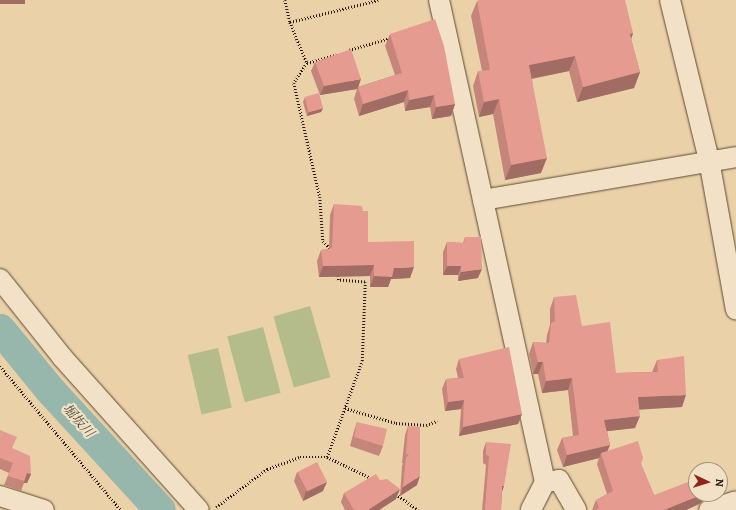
<!DOCTYPE html>
<html>
<head>
<meta charset="utf-8">
<style>
	body { margin:0 }
	#map { position:relative; width:736px; height:510px; overflow:hidden; background:#ebd1a8; font-family:Alegreya,"Noto Serif JP",serif }
	div>[style] { position:absolute }
	.green>* { inset:0; background:#b3bc8a; transform-origin:0 0 }
	.river>* { height:31px; margin:-15.5px; padding:0 15.5px; transform-origin:15.5px; border-radius:15.5px; background:#98b7ac }
	.path>* { height:2.5px; margin-top:-1.25px; transform-origin:0; background:repeating-linear-gradient(90deg,#2b1d0b 0 1px,transparent 0 3px) }
	.roads { filter:drop-shadow(0 0 1px #5b4a32) drop-shadow(0 0 1px #5b4a32) }
	.minor>* { height:20px; margin:-10px; padding:0 10px; transform-origin:10px; border-radius:10px; background:#f2e1c6 }
	.wall>* { inset:0; background:#c5857b }
	.shaded-wall>* { inset:0; background:#a06c64; transform-origin:0 0 }
	.building>* { inset:0; background:#e59b8f; transform-origin:0 0 }
	span { translate:-50% -50%; white-space:nowrap; text-align:center; line-height:1.15; -webkit-text-stroke:4px #f2e1c6; paint-order:stroke }
	.water-label { font-size:13px; color:#4c4b3b; font-style:italic }
	.north { position:absolute; left:688px; top:462px; width:40px; height:40px; box-sizing:border-box; background:#f2e1c6; border:1px solid #a2937b; border-radius:50%; rotate:94deg; font-size:11px; font-weight:700; line-height:16px; text-align:center; color:#2b1d0b }
	.north::after { content:''; display:block; margin:auto; width:14px; height:18px; background:#8f2418; clip-path:polygon(50% 0,100% 100%,50% 72%,0 100%) }
</style>
</head>
<body>
<div id="map">
	<div class="green">
		<div style="left:310px;top:306px;width:74px;height:38px;rotate:74deg"></div>
		<div style="left:263px;top:327px;width:68px;height:37px;rotate:75deg"></div>
		<div style="left:218px;top:348px;width:61px;height:31px;rotate:77deg"></div>
	</div>
	<div class="river">
		<div style="left:0;top:329px;width:80px;rotate:50.6deg"></div>
		<div style="left:51px;top:391px;width:161px;rotate:47.5deg"></div>
	</div>
	<div class="path">
		<div style="left:285px;top:0;width:23px;rotate:77deg"></div>
		<div style="left:290px;top:22px;width:44px;rotate:67.5deg"></div>
		<div style="left:307px;top:63px;width:24px;rotate:123deg"></div>
		<div style="left:294px;top:83px;width:117px;rotate:77.2deg"></div>
		<div style="left:320px;top:197px;width:44px;rotate:86.1deg"></div>
		<div style="left:323px;top:241px;width:11px;rotate:45deg"></div>
		<div style="left:290px;top:22px;width:91px;rotate:-14deg"></div>
		<div style="left:349px;top:50px;width:43px;rotate:-16.3deg"></div>
		<div style="left:307px;top:63px;width:33px;rotate:-16deg"></div>
		<div style="left:0;top:366px;width:188px;rotate:50deg"></div>
		<div style="left:345px;top:408px;width:53px;rotate:16.4deg"></div>
		<div style="left:396px;top:423px;width:30px;rotate:4deg"></div>
		<div style="left:426px;top:425px;width:12px;rotate:-20deg"></div>
		<div style="left:327px;top:457px;width:102px;rotate:-70deg"></div>
		<div style="left:362px;top:361px;width:79px;rotate:-87.8deg"></div>
		<div style="left:365px;top:282px;width:27px;rotate:-176deg"></div>
		<div style="left:338px;top:280px;width:5px;rotate:-101deg"></div>
		<div style="left:396px;top:494px;width:27px;rotate:36deg"></div>
		<div style="left:216px;top:507px;width:64px;rotate:-36.7deg"></div>
		<div style="left:267px;top:469px;width:35px;rotate:-20deg"></div>
		<div style="left:300px;top:457px;width:27px"></div>
		<div style="left:327px;top:457px;width:51px;rotate:25.6deg"></div>
	</div>
	<div class="roads">
		<div class="minor">
			<div style="left:439px;top:0;width:494px;rotate:77.6deg"></div>
			<div style="left:545px;top:482px;width:31px;rotate:117deg"></div>
			<div style="left:670px;top:0;width:165px;rotate:76.3deg"></div>
			<div style="left:709px;top:160px;width:152px;rotate:79.8deg"></div>
			<div style="left:483px;top:200px;width:257px;rotate:-9.6deg"></div>
			<div style="left:0;top:279px;width:100px;rotate:51.5deg"></div>
			<div style="left:62px;top:357px;width:205px;rotate:48.2deg"></div>
			<div style="left:545px;top:482px;width:14px;rotate:-8deg"></div>
			<div style="left:559px;top:480px;width:34px;rotate:60deg"></div>
			<div style="left:0;top:496px;width:46px;rotate:17.7deg"></div>
			<div style="left:709px;top:510px;width:28px;rotate:-18deg"></div>
		</div>
	</div>
	<div class="wall">
		<div style="clip-path:polygon(477px 1px,633px 33px,631px 39px,640px 72px,634px 88px,577px 102px,569px 71px,532px 79px,541px 173px,505px 180px,493px 114px,479px 117px,473px 86px,478px 71px,482px 71px,471px 16px)"></div>
		<div style="clip-path:polygon(390px 34px,455px 104px,451px 116px,432px 119px,430px 107px,405px 111px,404px 102px,359px 116px,354px 99px,357px 89px,320px 95px,311px 71px,315px 62px,358px 87px,395px 75px,385px 46px)"></div>
		<div style="clip-path:polygon(305px 97px,323px 108px,321px 112px,307px 116px,303px 102px)"></div>
		<div style="clip-path:polygon(334px 204px,368px 242px,410px 278px,391px 279px,388px 287px,370px 287px,370px 276px,319px 277px,317px 261px,321px 250px,329px 249px,330px 215px)"></div>
		<div style="clip-path:polygon(465px 237px,478px 278px,458px 281px,458px 275px,443px 275px,443px 252px,447px 242px,463px 243px)"></div>
		<div style="clip-path:polygon(554px 297px,582px 326px,616px 373px,652px 372px,657px 360px,682px 407px,639px 409px,635px 428px,607px 431px,610px 445px,607px 451px,641px 464px,654px 495px,702px 502px,699px 504px,686px 510px,592px 510px,596px 500px,607px 494px,597px 464px,599px 458px,563px 467px,557px 450px,562px 438px,573px 436px,568px 390px,542px 393px,538px 374px,533px 374px,529px 354px,533px 342px,546px 343px,547px 335px,550px 325px,550px 309px)"></div>
		<div style="clip-path:polygon(459px 359px,522px 414px,518px 424px,459px 436px,461px 409px,445px 411px,442px 389px,446px 379px,458px 378px,456px 369px)"></div>
		<div style="clip-path:polygon(357px 422px,383px 446px,379px 456px,350px 446px,354px 431px)"></div>
		<div style="clip-path:polygon(408px 426px,417px 485px,400px 496px,402px 466px,403px 463px,402px 463px,405px 435px)"></div>
		<div style="clip-path:polygon(0 430px,12px 448px,31px 474px,27px 483px,24px 483px,21px 491px,4px 485px,9px 473px,0 469px)"></div>
		<div style="clip-path:polygon(486px 442px,502px 494px,501px 510px,482px 510px,486px 465px,483px 463px,483px 451px)"></div>
		<div style="clip-path:polygon(297px 472px,323px 491px,303px 501px,294px 481px)"></div>
		<div style="clip-path:polygon(344px 493px,396px 499px,379px 510px,345px 510px,341px 502px)"></div>
	</div>
	<div class="shaded-wall">
		<div style="left:0;top:0;width:25px;height:4px"></div>
		<div style="clip-path:polygon(633px 33px,628px 49px,630px 34px)"></div>
		<div style="clip-path:polygon(575px 56px,569px 71px,524px 80px,529px 65px)"></div>
		<div style="clip-path:polygon(640px 72px,634px 88px,577px 102px,583px 87px)"></div>
		<div style="clip-path:polygon(361px 79px,358px 88px,358px 87px,357px 89px,320px 95px,324px 86px)"></div>
		<div style="clip-path:polygon(408px 90px,404px 102px,359px 116px,363px 104px)"></div>
		<div style="clip-path:polygon(434px 95px,430px 107px,405px 111px,409px 100px)"></div>
		<div style="clip-path:polygon(499px 99px,493px 114px,479px 117px,484px 102px)"></div>
		<div style="clip-path:polygon(455px 104px,451px 116px,432px 119px,436px 107px)"></div>
		<div style="clip-path:polygon(323px 108px,321px 112px,307px 116px,309px 112px)"></div>
		<div style="clip-path:polygon(547px 158px,541px 173px,505px 180px,511px 165px)"></div>
		<div style="clip-path:polygon(374px 265px,370px 276px,319px 277px,323px 266px)"></div>
		<div style="clip-path:polygon(447px 266px,461px 266px,458px 275px,443px 275px)"></div>
		<div style="clip-path:polygon(414px 267px,410px 278px,391px 279px,388px 287px,370px 287px,374px 276px,394px 268px)"></div>
		<div style="clip-path:polygon(482px 269px,478px 278px,458px 281px,461px 272px)"></div>
		<div style="clip-path:polygon(538px 362px,543px 362px,538px 374px,533px 374px)"></div>
		<div style="clip-path:polygon(572px 378px,568px 390px,542px 393px,546px 381px)"></div>
		<div style="clip-path:polygon(686px 395px,682px 407px,634px 410px,638px 397px)"></div>
		<div style="clip-path:polygon(464px 400px,461px 409px,445px 411px,448px 402px)"></div>
		<div style="clip-path:polygon(522px 414px,518px 424px,459px 436px,463px 427px)"></div>
		<div style="clip-path:polygon(640px 416px,635px 428px,600px 432px,604px 420px)"></div>
		<div style="clip-path:polygon(610px 445px,605px 457px,601px 453px,599px 458px,563px 467px,567px 455px)"></div>
		<div style="clip-path:polygon(27px 473px,31px 474px,27px 483px,24px 483px)"></div>
		<div style="clip-path:polygon(420px 476px,417px 485px,400px 496px,403px 487px)"></div>
		<div style="clip-path:polygon(327px 482px,323px 491px,303px 501px,306px 491px)"></div>
		<div style="clip-path:polygon(502px 486px,504px 486px,501px 495px)"></div>
		<div style="clip-path:polygon(400px 489px,396px 499px,379px 510px,368px 510px)"></div>
		<div style="clip-path:polygon(703px 494px,704px 494px,702px 502px,699px 504px,686px 510px,664px 510px)"></div>
	</div>
	<div class="building">
		<div style="clip-path:polygon(479px 0,625px 0,633px 33px,630px 34px,640px 72px,583px 87px,575px 56px,529px 65px,547px 158px,511px 165px,499px 99px,484px 102px,478px 71px,490px 70px,477px 1px)"></div>
		<div style="clip-path:polygon(435px 19px,444px 46px,455px 104px,436px 107px,434px 95px,409px 100px,408px 90px,363px 104px,358px 87px,402px 73px,390px 34px)"></div>
		<div style="clip-path:polygon(351px 49px,361px 79px,324px 86px,315px 62px)"></div>
		<div style="left:319px;top:93px;width:16px;height:15px;rotate:75deg"></div>
		<div style="clip-path:polygon(334px 204px,362px 206px,363px 211px,368px 211px,368px 242px,414px 241px,414px 267px,394px 268px,392px 277px,374px 276px,374px 265px,323px 266px,321px 250px,332px 248px)"></div>
		<div style="clip-path:polygon(465px 237px,481px 237px,482px 269px,461px 272px,461px 266px,447px 266px,447px 242px,464px 243px)"></div>
		<div style="clip-path:polygon(576px 295px,582px 326px,610px 322px,616px 373px,658px 372px,657px 360px,684px 356px,686px 395px,638px 397px,640px 416px,604px 420px,610px 445px,567px 455px,562px 438px,579px 435px,572px 378px,546px 381px,543px 362px,538px 362px,533px 342px,549px 343px,551px 323px,555px 321px,554px 297px)"></div>
		<div style="clip-path:polygon(509px 347px,522px 414px,463px 427px,464px 400px,448px 402px,446px 379px,464px 378px,459px 359px)"></div>
		<div style="clip-path:polygon(357px 422px,387px 429px,383px 446px,354px 437px)"></div>
		<div style="clip-path:polygon(408px 426px,420px 427px,420px 476px,403px 487px,406px 457px,409px 455px,406px 454px)"></div>
		<div style="clip-path:polygon(0 430px,17px 437px,12px 448px,30px 456px,31px 474px,27px 473px,24px 481px,8px 476px,13px 463px,0 458px)"></div>
		<div style="clip-path:polygon(638px 441px,643px 458px,641px 464px,654px 495px,696px 479px,696px 494px,703px 494px,664px 510px,595px 510px,599px 508px,596px 500px,613px 491px,601px 453px)"></div>
		<div style="clip-path:polygon(486px 442px,511px 444px,504px 486px,502px 486px,501px 510px,485px 510px,489px 456px,486px 455px)"></div>
		<div style="left:317px;top:462px;width:22px;height:22px;rotate:63deg"></div>
		<div style="clip-path:polygon(376px 474px,380px 480px,387px 479px,400px 489px,368px 510px,354px 510px,344px 493px)"></div>
	</div>
	<div class="water-label">
		<span style="left:78px;top:421px;rotate:48deg">堀坂川</span>
	</div>
	<div class="north">N</div>
</div>
</body>
</html>
